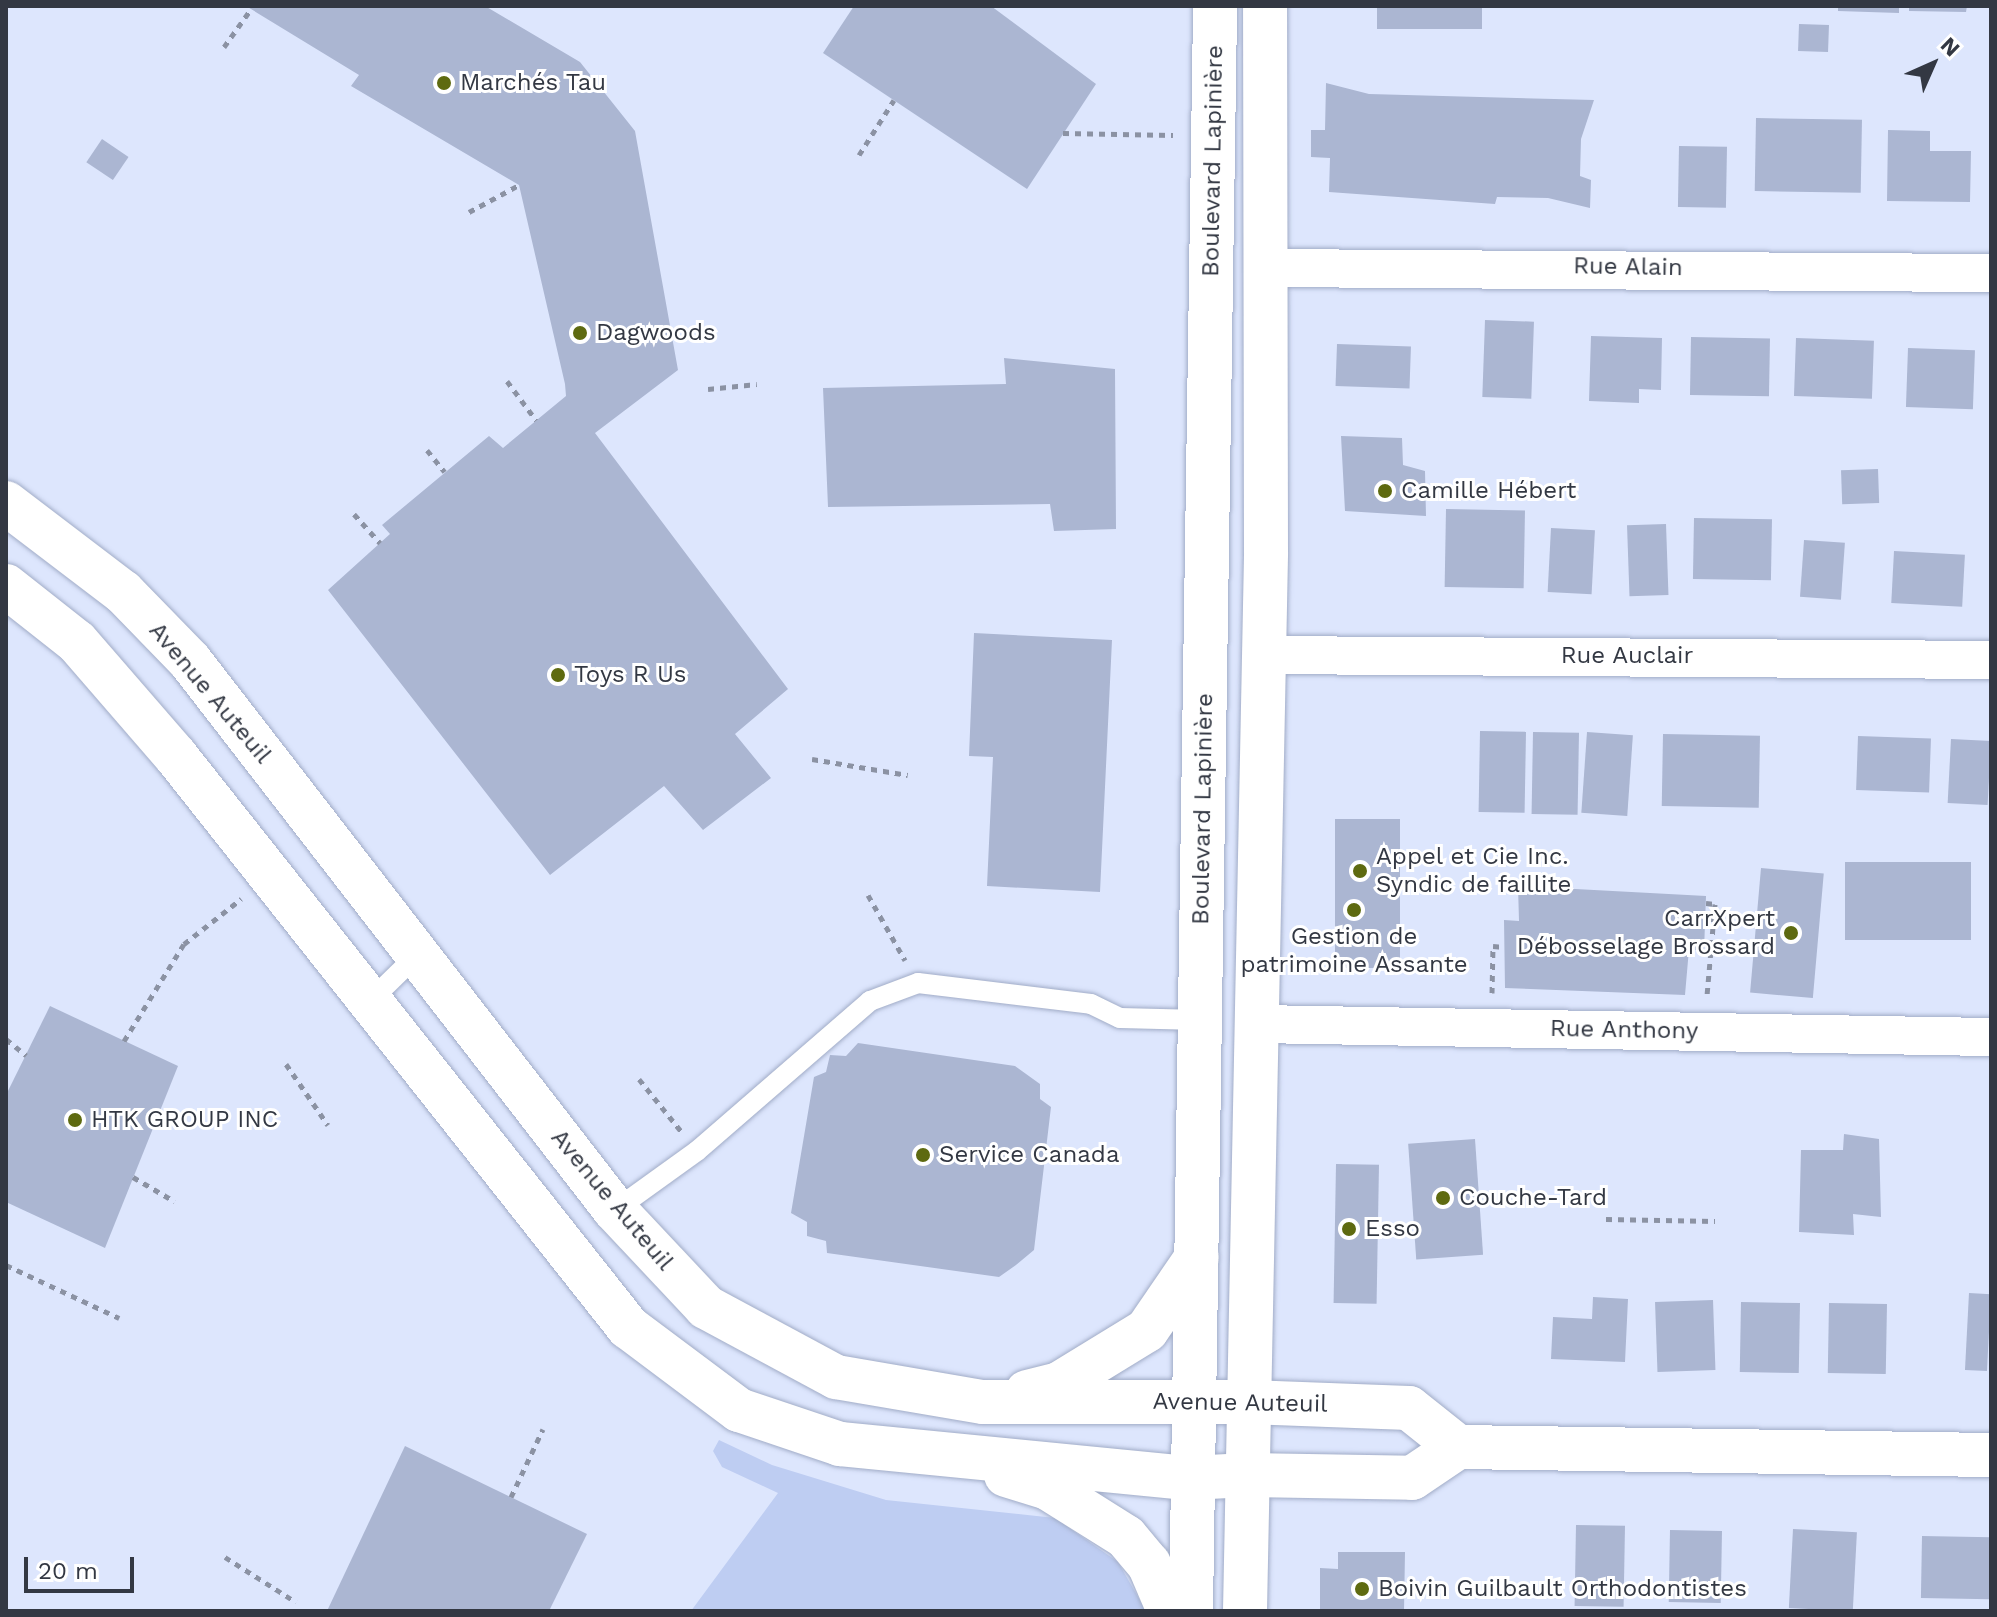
<!DOCTYPE html>
<html>
<head>
<meta charset="utf-8">
<style>
	body { margin:0 }
	#map { position:relative; width:1997px; height:1617px; overflow:hidden; background:#dde6fd; font-family:"Work Sans",sans-serif }
	div>[style] { position:absolute }
	.green>* { inset:0; background:#becdf2 }
	.building>* { inset:0; background:#abb6d2; transform-origin:0 0 }
	.path>* { height:5px; margin-top:-2.5px; transform-origin:0; background:repeating-linear-gradient(90deg,#8b92a3 0 6px,transparent 0 12px) }
	.roads { filter:drop-shadow(0 0 2px #a1acc7) drop-shadow(0 0 2px #a1acc7) }
	.service>* { height:20px; margin:-10px; padding:0 10px; transform-origin:10px; border-radius:10px; background:#fff }
	.minor>* { height:38px; margin:-19px; padding:0 19px; transform-origin:19px; border-radius:19px; background:#fff }
	.tertiary>* { height:44px; margin:-22px; padding:0 22px; transform-origin:22px; border-radius:22px; background:#fff }
	.secondary>* { height:44px; margin:-22px; padding:0 22px; transform-origin:22px; border-radius:22px; background:#fff }
	.dots>* { width:22px; height:22px; translate:-50% -50%; box-sizing:border-box; border:4px solid #fff; border-radius:50% }
	span { translate:-50% -50%; white-space:nowrap; text-align:center; line-height:1.15; -webkit-text-stroke:6px #fff; paint-order:stroke }
	.poi-label { font-size:24px; color:#333843 }
	.left { translate:0 -50%; text-align:left }
	.right { translate:-100% -50%; text-align:right }
	.street-label { font-size:24px; color:#333843 }
	.frame { position:absolute; inset:0; border:8px solid #333843; pointer-events:none }
	.north { position:absolute; left:1893px; top:24px; width:80px; height:80px; -webkit-text-stroke:6px #fff; paint-order:stroke; rotate:45deg; font-size:22px; font-weight:700; line-height:32px; text-align:center; color:#333843 }
	.north::after { content:''; display:block; margin:auto; width:28px; height:36px; background:#333843; clip-path:polygon(50% 0,100% 100%,50% 72%,0 100%) }
	.scale { position:absolute; left:24px; top:1557px; width:110px; height:36px; box-sizing:border-box; border:4px solid #333843; border-top:0; padding-left:10px; font-size:24px; line-height:28px; white-space:nowrap; color:#333843; -webkit-text-stroke:6px #fff; paint-order:stroke }
</style>
</head>
<body>
<div id="map">
	<div class="green">
		<div style="clip-path:polygon(719px 1440px,772px 1465px,886px 1500px,1055px 1518px,1118px 1562px,1146px 1611px,691px 1611px,778px 1493px,722px 1467px,713px 1451px)"></div>
	</div>
	<div class="building">
		<div style="clip-path:polygon(246px 6px,485px 6px,580px 62px,635px 131px,678px 370px,595px 433px,788px 689px,735px 734px,771px 778px,703px 830px,664px 786px,550px 875px,328px 590px,390px 534px,382px 525px,489px 436px,503px 448px,566px 396px,565px 384px,519px 185px,351px 86px,359px 75px)"></div>
		<div style="clip-path:polygon(854px 6px,991px 6px,1096px 84px,1027px 189px,823px 53px)"></div>
		<div style="left:1377px;top:6px;width:105px;height:23px"></div>
		<div style="clip-path:polygon(1838px 6px,1899px 6px,1899px 13px,1838px 11px)"></div>
		<div style="clip-path:polygon(1909px 6px,1967px 6px,1966px 12px,1909px 11px)"></div>
		<div style="left:1799px;top:24px;width:30px;height:27px;rotate:2deg"></div>
		<div style="clip-path:polygon(1326px 83px,1369px 94px,1594px 100px,1581px 139px,1580px 176px,1591px 180px,1590px 208px,1548px 198px,1497px 197px,1495px 204px,1329px 192px,1330px 158px,1311px 157px,1311px 130px,1325px 130px)"></div>
		<div style="left:1756px;top:118px;width:106px;height:73px;rotate:1deg"></div>
		<div style="clip-path:polygon(1888px 130px,1930px 131px,1930px 151px,1971px 151px,1970px 202px,1887px 201px)"></div>
		<div style="left:102px;top:139px;width:32px;height:28px;rotate:34deg"></div>
		<div style="left:1679px;top:146px;width:48px;height:61px;rotate:1deg"></div>
		<div style="left:1485px;top:320px;width:49px;height:77px;rotate:2deg"></div>
		<div style="clip-path:polygon(1591px 336px,1662px 338px,1661px 390px,1639px 389px,1639px 403px,1589px 401px)"></div>
		<div style="left:1691px;top:337px;width:79px;height:58px;rotate:1deg"></div>
		<div style="left:1796px;top:338px;width:78px;height:58px;rotate:2deg"></div>
		<div style="left:1337px;top:344px;width:74px;height:42px;rotate:2deg"></div>
		<div style="left:1908px;top:348px;width:67px;height:59px;rotate:2deg"></div>
		<div style="clip-path:polygon(1004px 358px,1115px 369px,1116px 529px,1054px 531px,1050px 504px,828px 507px,823px 388px,1006px 384px)"></div>
		<div style="clip-path:polygon(1341px 436px,1402px 438px,1403px 465px,1425px 471px,1426px 516px,1345px 511px)"></div>
		<div style="left:1878px;top:469px;width:34px;height:37px;rotate:88deg"></div>
		<div style="left:1446px;top:509px;width:79px;height:78px;rotate:1deg"></div>
		<div style="left:1694px;top:518px;width:78px;height:61px;rotate:1deg"></div>
		<div style="left:1666px;top:524px;width:71px;height:39px;rotate:88deg"></div>
		<div style="left:1551px;top:528px;width:44px;height:64px;rotate:3deg"></div>
		<div style="left:1804px;top:540px;width:41px;height:57px;rotate:4deg"></div>
		<div style="left:1894px;top:551px;width:71px;height:52px;rotate:3deg"></div>
		<div style="clip-path:polygon(974px 633px,1112px 640px,1100px 892px,987px 886px,993px 757px,969px 756px)"></div>
		<div style="left:1480px;top:731px;width:46px;height:81px;rotate:1deg"></div>
		<div style="left:1533px;top:732px;width:46px;height:82px;rotate:1deg"></div>
		<div style="left:1587px;top:732px;width:46px;height:81px;rotate:4deg"></div>
		<div style="left:1663px;top:734px;width:97px;height:72px;rotate:1deg"></div>
		<div style="left:1858px;top:736px;width:73px;height:54px;rotate:2deg"></div>
		<div style="left:1951px;top:739px;width:40px;height:64px;rotate:3deg"></div>
		<div style="left:1335px;top:819px;width:65px;height:149px"></div>
		<div style="left:1971px;top:862px;width:78px;height:126px;rotate:90deg"></div>
		<div style="left:1761px;top:868px;width:63px;height:125px;rotate:5deg"></div>
		<div style="clip-path:polygon(1518px 886px,1706px 896px,1704px 951px,1689px 949px,1685px 995px,1505px 988px,1504px 920px,1519px 921px)"></div>
		<div style="clip-path:polygon(50px 1006px,178px 1066px,105px 1248px,6px 1202px,6px 1095px)"></div>
		<div style="clip-path:polygon(858px 1043px,1015px 1066px,1040px 1084px,1040px 1099px,1051px 1107px,1034px 1250px,1016px 1265px,999px 1277px,827px 1253px,826px 1241px,807px 1236px,807px 1222px,791px 1213px,814px 1077px,826px 1072px,830px 1055px,846px 1056px)"></div>
		<div style="clip-path:polygon(1844px 1134px,1879px 1139px,1881px 1217px,1853px 1214px,1854px 1235px,1799px 1232px,1801px 1150px,1843px 1150px)"></div>
		<div style="left:1475px;top:1139px;width:116px;height:67px;rotate:86deg"></div>
		<div style="left:1336px;top:1164px;width:43px;height:139px;rotate:1deg"></div>
		<div style="left:1969px;top:1293px;width:22px;height:77px;rotate:3deg"></div>
		<div style="clip-path:polygon(1593px 1297px,1628px 1299px,1625px 1362px,1551px 1359px,1553px 1317px,1592px 1319px)"></div>
		<div style="left:1713px;top:1300px;width:70px;height:58px;rotate:88deg"></div>
		<div style="left:1741px;top:1302px;width:59px;height:70px;rotate:1deg"></div>
		<div style="left:1829px;top:1303px;width:58px;height:70px;rotate:1deg"></div>
		<div style="clip-path:polygon(405px 1446px,587px 1534px,549px 1611px,327px 1611px)"></div>
		<div style="left:1576px;top:1525px;width:49px;height:81px;rotate:1deg"></div>
		<div style="left:1793px;top:1529px;width:64px;height:79px;rotate:3deg"></div>
		<div style="left:1670px;top:1530px;width:52px;height:72px;rotate:1deg"></div>
		<div style="left:1922px;top:1536px;width:69px;height:62px;rotate:1deg"></div>
		<div style="clip-path:polygon(1338px 1552px,1405px 1552px,1404px 1611px,1320px 1611px,1320px 1568px,1338px 1569px)"></div>
	</div>
	<div class="path">
		<div style="left:224px;top:47px;width:47px;rotate:-54.6deg"></div>
		<div style="left:1063px;top:133px;width:110px;rotate:1deg"></div>
		<div style="left:859px;top:155px;width:65px;rotate:-57.5deg"></div>
		<div style="left:469px;top:212px;width:57px;rotate:-28.4deg"></div>
		<div style="left:507px;top:381px;width:49px;rotate:53.4deg"></div>
		<div style="left:708px;top:389px;width:49px;rotate:-5.8deg"></div>
		<div style="left:427px;top:450px;width:28px;rotate:51deg"></div>
		<div style="left:354px;top:514px;width:39px;rotate:48deg"></div>
		<div style="left:812px;top:759px;width:97px;rotate:9.5deg"></div>
		<div style="left:868px;top:895px;width:75px;rotate:60.4deg"></div>
		<div style="left:1706px;top:903px;width:9px;rotate:6deg"></div>
		<div style="left:1715px;top:904px;width:91px;rotate:95deg"></div>
		<div style="left:1492px;top:993px;width:47px;rotate:-88.8deg"></div>
		<div style="left:1493px;top:946px;width:11px;rotate:5deg"></div>
		<div style="left:6px;top:1039px;width:26px;rotate:39deg"></div>
		<div style="left:124px;top:1041px;width:114px;rotate:-58.3deg"></div>
		<div style="left:184px;top:944px;width:73px;rotate:-38.3deg"></div>
		<div style="left:286px;top:1064px;width:74px;rotate:55.5deg"></div>
		<div style="left:639px;top:1079px;width:67px;rotate:51.1deg"></div>
		<div style="left:133px;top:1177px;width:48px;rotate:30.3deg"></div>
		<div style="left:1606px;top:1219px;width:109px;rotate:1.1deg"></div>
		<div style="left:6px;top:1265px;width:125px;rotate:25.1deg"></div>
		<div style="left:511px;top:1497px;width:75px;rotate:-64.8deg"></div>
		<div style="left:225px;top:1557px;width:84px;rotate:32.4deg"></div>
	</div>
	<div class="roads">
		<div class="service">
			<div style="left:372px;top:999px;width:62px;rotate:-44.3deg"></div>
			<div style="left:615px;top:1210px;width:101px;rotate:-35.7deg"></div>
			<div style="left:697px;top:1151px;width:229px;rotate:-40.9deg"></div>
			<div style="left:870px;top:1001px;width:51px;rotate:-20.6deg"></div>
			<div style="left:918px;top:983px;width:174px;rotate:6.9deg"></div>
			<div style="left:1091px;top:1004px;width:32px;rotate:26deg"></div>
			<div style="left:1120px;top:1018px;width:80px;rotate:1.4deg"></div>
		</div>
		<div class="minor">
			<div style="left:1266px;top:268px;width:725px;rotate:0.4deg"></div>
			<div style="left:1262px;top:655px;width:729px;rotate:0.39deg"></div>
			<div style="left:1258px;top:1024px;width:733px;rotate:1.02deg"></div>
		</div>
		<div class="tertiary">
			<div style="left:1248px;top:1402px;width:161px;rotate:2.1deg"></div>
			<div style="left:1409px;top:1408px;width:63px;rotate:38.5deg"></div>
			<div style="left:1248px;top:1475px;width:164px;rotate:1deg"></div>
			<div style="left:1412px;top:1478px;width:55px;rotate:-34deg"></div>
			<div style="left:1458px;top:1447px;width:533px;rotate:0.86deg"></div>
		</div>
		<div class="secondary">
			<div style="left:6px;top:503px;width:147px;rotate:37.3deg"></div>
			<div style="left:123px;top:592px;width:96px;rotate:45.8deg"></div>
			<div style="left:190px;top:661px;width:694px;rotate:52.26deg"></div>
			<div style="left:615px;top:1210px;width:133px;rotate:46.8deg"></div>
			<div style="left:706px;top:1307px;width:148px;rotate:28.3deg"></div>
			<div style="left:836px;top:1377px;width:149px;rotate:9.7deg"></div>
			<div style="left:983px;top:1402px;width:265px"></div>
			<div style="left:6px;top:586px;width:90px;rotate:38.3deg"></div>
			<div style="left:77px;top:642px;width:150px;rotate:49.1deg"></div>
			<div style="left:175px;top:755px;width:730px;rotate:51.62deg"></div>
			<div style="left:628px;top:1327px;width:139px;rotate:36.8deg"></div>
			<div style="left:739px;top:1410px;width:107px;rotate:18.6deg"></div>
			<div style="left:840px;top:1444px;width:351px;rotate:5.6deg"></div>
			<div style="left:1189px;top:1478px;width:59px;rotate:-2.9deg"></div>
			<div style="left:1027px;top:1392px;width:33px;rotate:-14deg"></div>
			<div style="left:1059px;top:1384px;width:103px;rotate:-31.5deg"></div>
			<div style="left:1147px;top:1330px;width:88px;rotate:-55.6deg"></div>
			<div style="left:1006px;top:1475px;width:44px;rotate:17.2deg"></div>
			<div style="left:1048px;top:1488px;width:92px;rotate:32.1deg"></div>
			<div style="left:1126px;top:1537px;width:35px;rotate:50deg"></div>
			<div style="left:1149px;top:1564px;width:51px;rotate:66.9deg"></div>
			<div style="left:1191px;top:1611px;width:1605px;rotate:-89.14deg"></div>
			<div style="left:1245px;top:1611px;width:1059px;rotate:-88.86deg"></div>
			<div style="left:1266px;top:552px;width:546px;rotate:-90.1deg"></div>
		</div>
	</div>
	<div class="dots">
		<div style="left:444px;top:83px;background:#5e6a10"></div>
		<div style="left:580px;top:333px;background:#5e6a10"></div>
		<div style="left:1385px;top:491px;background:#5e6a10"></div>
		<div style="left:558px;top:675px;background:#5e6a10"></div>
		<div style="left:1360px;top:871px;background:#5e6a10"></div>
		<div style="left:1354px;top:910px;background:#5e6a10"></div>
		<div style="left:1791px;top:933px;background:#5e6a10"></div>
		<div style="left:75px;top:1120px;background:#5e6a10"></div>
		<div style="left:923px;top:1155px;background:#5e6a10"></div>
		<div style="left:1443px;top:1198px;background:#5e6a10"></div>
		<div style="left:1349px;top:1229px;background:#5e6a10"></div>
		<div style="left:1362px;top:1589px;background:#5e6a10"></div>
	</div>
	<div class="poi-label">
		<span class="left" style="left:460px;top:83px">Marchés Tau</span>
		<span class="left" style="left:596px;top:333px">Dagwoods</span>
		<span class="left" style="left:1401px;top:491px">Camille Hébert</span>
		<span class="left" style="left:574px;top:675px">Toys R Us</span>
		<span class="left" style="left:1376px;top:871px">Appel et Cie Inc.<br>Syndic de faillite</span>
		<span class="right" style="left:1775px;top:933px">CarrXpert<br>Débosselage Brossard</span>
		<span style="left:1354px;top:951px">Gestion de<br>patrimoine Assante</span>
		<span class="left" style="left:91px;top:1120px">HTK GROUP INC</span>
		<span class="left" style="left:939px;top:1155px">Service Canada</span>
		<span class="left" style="left:1459px;top:1198px">Couche-Tard</span>
		<span class="left" style="left:1365px;top:1229px">Esso</span>
		<span class="left" style="left:1378px;top:1589px">Boivin Guilbault Orthodontistes</span>
	</div>
	<div class="street-label">
		<span style="left:1213px;top:161px;rotate:-89deg">Boulevard Lapinière</span>
		<span style="left:1628px;top:267px;rotate:1deg">Rue Alain</span>
		<span style="left:1627px;top:656px">Rue Auclair</span>
		<span style="left:210px;top:693px;rotate:50deg">Avenue Auteuil</span>
		<span style="left:1203px;top:809px;rotate:-89deg">Boulevard Lapinière</span>
		<span style="left:1624px;top:1030px;rotate:1deg">Rue Anthony</span>
		<span style="left:612px;top:1200px;rotate:50deg">Avenue Auteuil</span>
		<span style="left:1240px;top:1403px;rotate:1deg">Avenue Auteuil</span>
	</div>
	<div class="frame"></div>
	<div class="north">N</div>
	<div class="scale">20 m</div>
</div>
</body>
</html>
